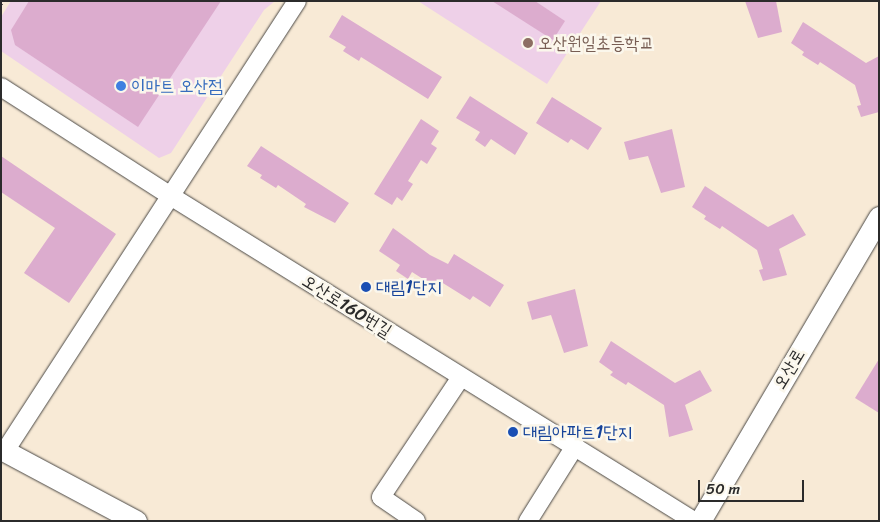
<!DOCTYPE html>
<html>
<head>
<meta charset="utf-8">
<style>
	body { margin:0 }
	#map { position:relative; width:880px; height:522px; overflow:hidden; background:#f8ead6; font-family:Sriracha,"Poor Story",sans-serif }
	div>[style] { position:absolute }
	.built>* { inset:0; background:#eed0e8 }
	.building>* { inset:0; background:#dcacce }
	.path>* { height:2.5px; margin-top:-1.25px; transform-origin:0; background:repeating-linear-gradient(90deg,#4a4845 0 1px,transparent 0 5px) }
	.roads { filter:drop-shadow(0 0 1px #4a4845) drop-shadow(0 0 1px #4a4845) }
	.minor>* { height:18px; margin:-9px; padding:0 9px; transform-origin:9px; border-radius:9px; background:#fff }
	.tertiary>* { height:21px; margin:-10.5px; padding:0 10.5px; transform-origin:10.5px; border-radius:10.5px; background:#fff }
	.dots>* { width:14px; height:14px; translate:-50% -50%; box-sizing:border-box; border:2px solid #fbf7ec; border-radius:50% }
	span { translate:-50% -50%; white-space:nowrap; text-align:center; line-height:1.15; -webkit-text-stroke:5px #fbf7ec; paint-order:stroke }
	.education-label { font-size:18px; color:#785e54 }
	.left { translate:0 -50%; text-align:left }
	.shop-label { font-size:18px; color:#366cbe }
	.transit-label { font-size:18px; color:#164399 }
	.street-label { font-size:18px; color:#2b2b2b }
	.frame { position:absolute; inset:0; border:2px solid #2b2b2b; pointer-events:none }
	.scale { position:absolute; left:698px; top:480px; width:106px; height:22px; box-sizing:border-box; border:2px solid #2b2b2b; border-top:0; padding-left:6px; font-size:15px; line-height:18px; white-space:nowrap; color:#2b2b2b; -webkit-text-stroke:4px #fbf7ec; paint-order:stroke }
</style>
</head>
<body>
<div id="map">
	<div class="built">
		<div style="clip-path:polygon(11px 1px,275px 1px,264px 10px,171px 153px,159px 158px,1px 51px,1px 17px)"></div>
		<div style="clip-path:polygon(418px 1px,601px 1px,547px 84px)"></div>
	</div>
	<div class="building">
		<div style="clip-path:polygon(29px 1px,221px 1px,138px 127px,15px 45px,11px 30px)"></div>
		<div style="clip-path:polygon(492px 1px,535px 1px,565px 21px,553px 40px)"></div>
		<div style="clip-path:polygon(745px 1px,776px 1px,782px 32px,758px 38px)"></div>
		<div style="clip-path:polygon(342px 15px,442px 77px,428px 99px,361px 57px,359px 61px,343px 51px,346px 47px,329px 37px)"></div>
		<div style="clip-path:polygon(803px 22px,866px 63px,879px 56px,879px 112px,861px 117px,857px 106px,861px 105px,855px 85px,820px 62px,818px 65px,802px 55px,804px 52px,791px 43px)"></div>
		<div style="clip-path:polygon(470px 96px,528px 133px,515px 155px,491px 139px,485px 147px,475px 140px,480px 132px,456px 118px)"></div>
		<div style="clip-path:polygon(552px 97px,602px 128px,588px 150px,571px 139px,568px 143px,536px 123px)"></div>
		<div style="clip-path:polygon(421px 119px,439px 131px,431px 144px,437px 148px,427px 164px,421px 160px,408px 181px,413px 184px,402px 201px,397px 197px,392px 205px,374px 194px)"></div>
		<div style="clip-path:polygon(672px 129px,685px 187px,661px 193px,648px 156px,629px 160px,624px 142px)"></div>
		<div style="clip-path:polygon(261px 146px,349px 203px,335px 223px,304px 207px,306px 204px,278px 185px,276px 188px,260px 178px,262px 175px,247px 166px)"></div>
		<div style="clip-path:polygon(1px 156px,116px 234px,69px 303px,24px 273px,55px 228px,1px 192px)"></div>
		<div style="clip-path:polygon(705px 186px,768px 227px,793px 214px,806px 235px,779px 249px,787px 275px,763px 281px,759px 270px,763px 269px,757px 250px,722px 226px,720px 229px,704px 219px,706px 216px,692px 207px)"></div>
		<div style="clip-path:polygon(393px 228px,430px 255px,448px 264px,454px 254px,504px 285px,490px 307px,473px 296px,470px 300px,438px 280px,434px 286px,412px 272px,408px 279px,396px 271px,400px 265px,379px 251px)"></div>
		<div style="clip-path:polygon(575px 289px,588px 346px,564px 353px,551px 315px,532px 320px,527px 302px)"></div>
		<div style="clip-path:polygon(611px 341px,675px 383px,700px 370px,712px 391px,685px 405px,693px 430px,669px 437px,664px 405px,628px 382px,626px 385px,610px 375px,613px 372px,599px 362px)"></div>
		<div style="clip-path:polygon(879px 359px,879px 413px,855px 398px)"></div>
	</div>
	<div class="path">
		<div style="left:1px;top:4px;width:4px;rotate:-56deg"></div>
	</div>
	<div class="roads">
		<div class="minor">
			<div style="left:1px;top:87px;width:200px;rotate:32.7deg"></div>
			<div style="left:169px;top:195px;width:618px;rotate:31.84deg"></div>
			<div style="left:5px;top:451px;width:536px;rotate:-57.02deg"></div>
			<div style="left:416px;top:521px;width:42px;rotate:-145.6deg"></div>
			<div style="left:381px;top:497px;width:144px;rotate:-56.3deg"></div>
			<div style="left:528px;top:521px;width:89px;rotate:-57.9deg"></div>
		</div>
		<div class="tertiary">
			<div style="left:1px;top:449px;width:153px;rotate:28.1deg"></div>
			<div style="left:700px;top:521px;width:353px;rotate:-59.5deg"></div>
		</div>
	</div>
	<div class="dots">
		<div style="left:528px;top:43px;background:#8d6e63"></div>
		<div style="left:121px;top:86px;background:#3f7fe0"></div>
		<div style="left:366px;top:287px;background:#1a4fb4"></div>
		<div style="left:513px;top:432px;background:#1a4fb4"></div>
	</div>
	<div class="education-label">
		<span class="left" style="left:538px;top:43px">오산원일초등학교</span>
	</div>
	<div class="shop-label">
		<span class="left" style="left:131px;top:86px">이마트 오산점</span>
	</div>
	<div class="transit-label">
		<span class="left" style="left:376px;top:287px">대림1단지</span>
		<span class="left" style="left:523px;top:432px">대림아파트1단지</span>
	</div>
	<div class="street-label">
		<span style="left:347px;top:306px;rotate:32deg">오산로160번길</span>
		<span style="left:789px;top:369px;rotate:-59deg">오산로</span>
	</div>
	<div class="frame"></div>
	<div class="scale">50 m</div>
</div>
</body>
</html>
